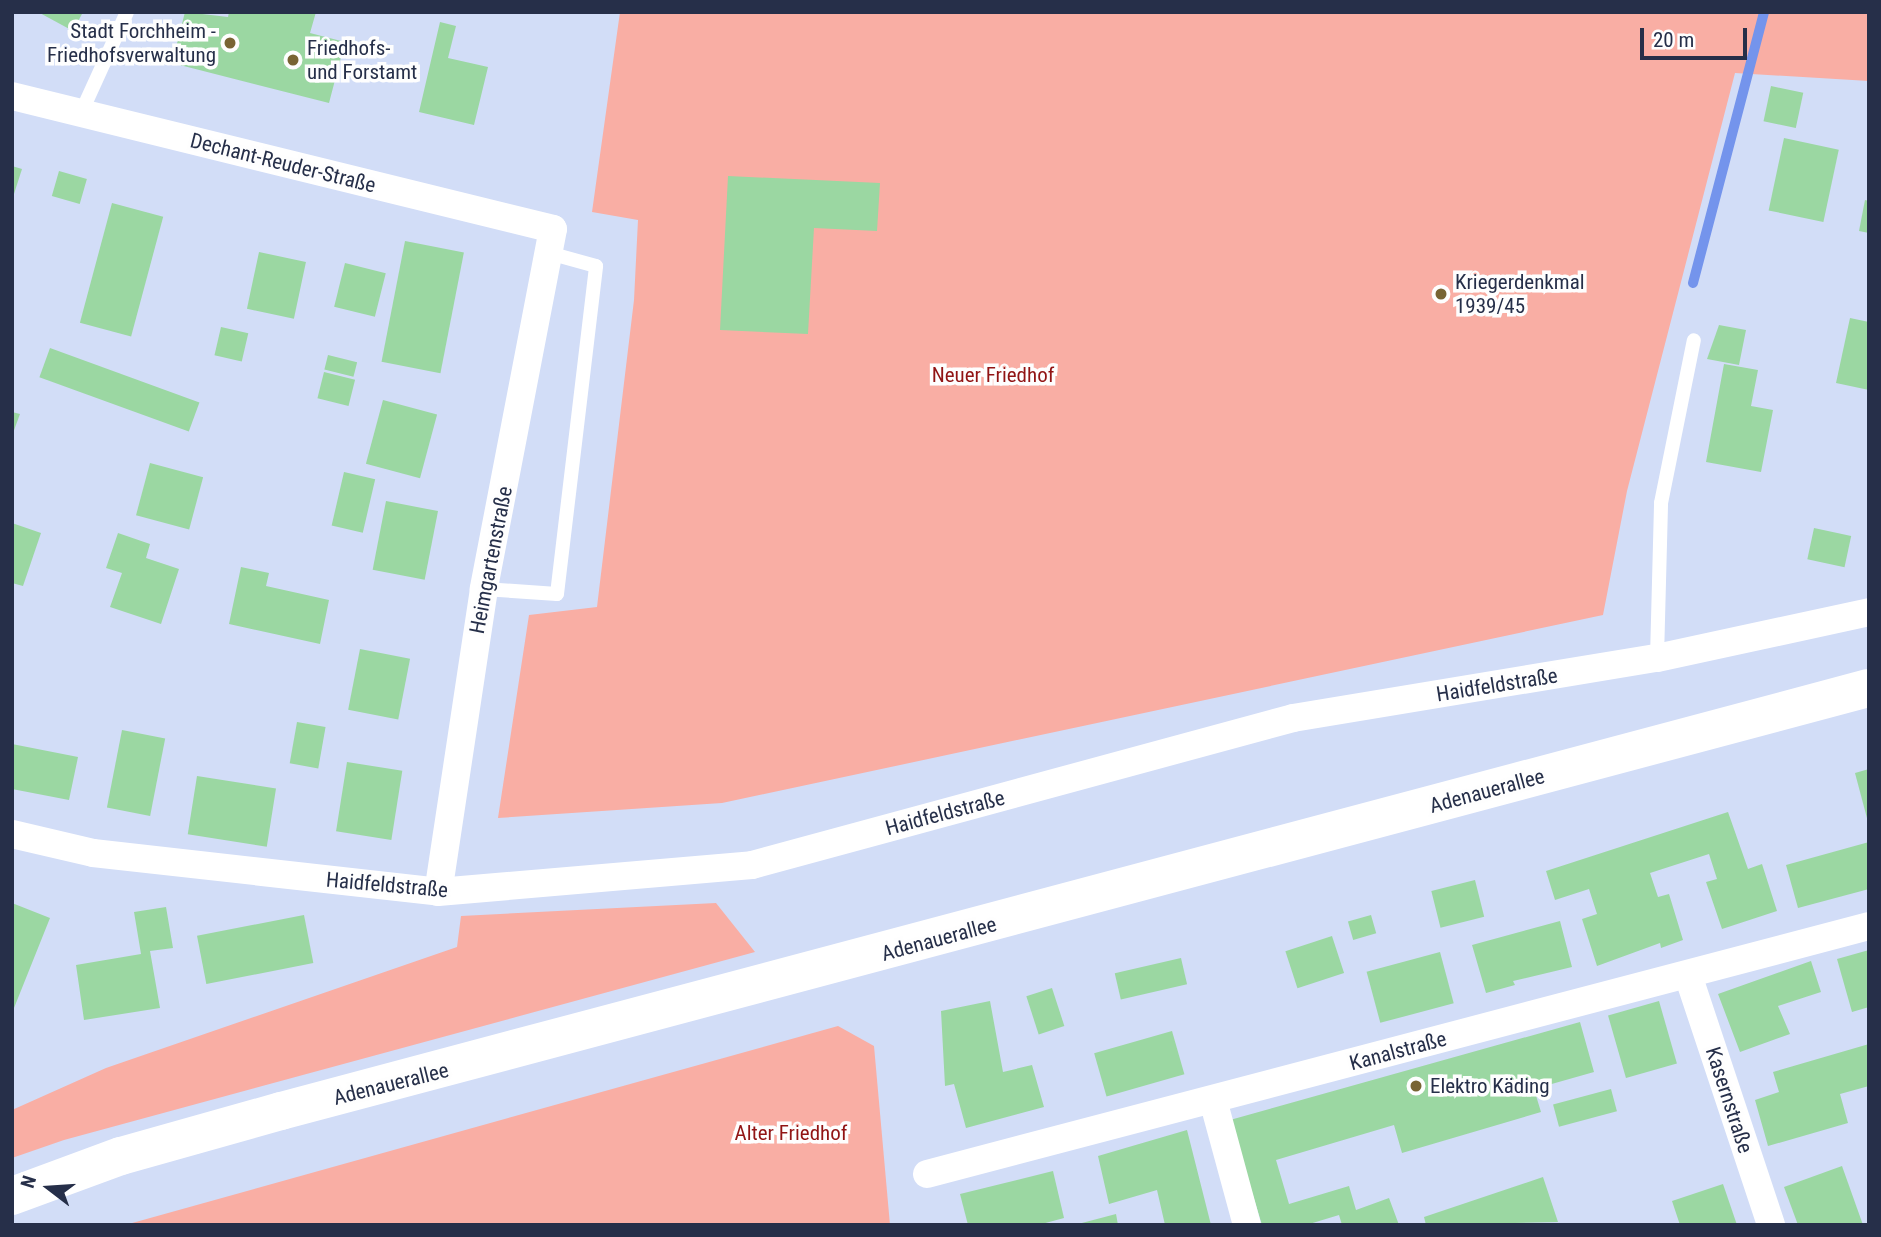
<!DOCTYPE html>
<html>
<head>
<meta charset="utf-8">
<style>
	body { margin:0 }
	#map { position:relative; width:1881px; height:1237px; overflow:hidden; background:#d2ddf7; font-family:"Roboto Condensed",sans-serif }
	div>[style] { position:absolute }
	.green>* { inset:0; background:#f9aea4 }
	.stream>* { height:10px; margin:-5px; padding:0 5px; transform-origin:5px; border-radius:5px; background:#7494ec }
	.building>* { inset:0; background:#9bd7a2; transform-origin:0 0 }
	.lane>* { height:14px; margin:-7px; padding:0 7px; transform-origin:7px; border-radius:7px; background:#fff }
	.street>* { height:28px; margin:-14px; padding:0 14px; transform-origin:14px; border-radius:14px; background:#fff }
	.secondary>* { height:38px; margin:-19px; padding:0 19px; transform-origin:19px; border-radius:19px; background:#fff }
	.dots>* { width:19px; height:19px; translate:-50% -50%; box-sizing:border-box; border:4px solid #fefefe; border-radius:50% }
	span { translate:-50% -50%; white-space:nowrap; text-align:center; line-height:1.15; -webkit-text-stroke:7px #fefefe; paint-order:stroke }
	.poi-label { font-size:21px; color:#262f49 }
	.right { translate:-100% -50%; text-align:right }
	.left { translate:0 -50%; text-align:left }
	.street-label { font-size:21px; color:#262f49 }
	.park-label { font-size:21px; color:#911414 }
	.frame { position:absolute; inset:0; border:14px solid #262f49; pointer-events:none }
	.north { position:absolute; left:14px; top:1153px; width:70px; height:70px; -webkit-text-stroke:5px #fefefe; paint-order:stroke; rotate:287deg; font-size:19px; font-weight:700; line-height:28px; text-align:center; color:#262f49 }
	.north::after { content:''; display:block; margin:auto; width:24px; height:32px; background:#262f49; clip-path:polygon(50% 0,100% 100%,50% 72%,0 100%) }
	.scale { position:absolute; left:1640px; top:28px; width:107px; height:32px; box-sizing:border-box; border:4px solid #262f49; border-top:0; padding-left:9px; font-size:21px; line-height:24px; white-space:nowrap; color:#262f49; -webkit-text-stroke:5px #fefefe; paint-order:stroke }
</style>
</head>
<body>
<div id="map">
	<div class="green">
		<div style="clip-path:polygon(620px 12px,1869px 12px,1869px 81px,1735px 73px,1627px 491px,1603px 615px,722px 803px,498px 818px,529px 615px,597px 607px,634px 300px,638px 220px,592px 212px)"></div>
		<div style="clip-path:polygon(716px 903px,755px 952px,64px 1140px,12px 1158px,12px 1110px,106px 1068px,457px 947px,461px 916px)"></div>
		<div style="clip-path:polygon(838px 1026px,874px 1046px,890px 1225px,125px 1225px)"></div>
	</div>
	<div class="stream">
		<div style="left:1693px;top:283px;width:280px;rotate:-75.3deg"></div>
	</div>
	<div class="building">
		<div style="clip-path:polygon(38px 12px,83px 12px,73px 31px)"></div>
		<div style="clip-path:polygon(185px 12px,228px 17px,229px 12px,316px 12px,310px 33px,345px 42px,329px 103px,172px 63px)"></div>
		<div style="clip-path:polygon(440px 22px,456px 26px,448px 58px,488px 67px,474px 125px,419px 112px)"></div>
		<div style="left:1771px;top:86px;width:33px;height:36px;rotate:12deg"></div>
		<div style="left:1784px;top:138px;width:56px;height:74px;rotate:12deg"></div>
		<div style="clip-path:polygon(12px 166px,22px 169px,13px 197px,12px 197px)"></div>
		<div style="left:59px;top:171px;width:29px;height:26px;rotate:16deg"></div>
		<div style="clip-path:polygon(728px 176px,880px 183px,877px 231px,814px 228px,808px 334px,720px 330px)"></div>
		<div style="clip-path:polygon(1865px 200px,1869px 201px,1869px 233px,1859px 231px)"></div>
		<div style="left:112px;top:203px;width:53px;height:124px;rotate:15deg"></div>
		<div style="left:405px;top:241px;width:60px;height:123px;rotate:11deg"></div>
		<div style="left:259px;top:252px;width:48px;height:58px;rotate:12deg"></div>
		<div style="left:345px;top:263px;width:42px;height:45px;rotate:14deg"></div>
		<div style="clip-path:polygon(1850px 318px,1869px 322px,1869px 390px,1836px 383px)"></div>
		<div style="clip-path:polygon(1719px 325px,1746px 330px,1739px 365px,1707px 359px)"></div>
		<div style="left:221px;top:327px;width:28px;height:29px;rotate:13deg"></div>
		<div style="left:50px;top:348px;width:159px;height:31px;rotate:20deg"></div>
		<div style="left:328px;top:355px;width:30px;height:15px;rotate:14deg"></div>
		<div style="clip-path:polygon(1724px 364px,1758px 370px,1751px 406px,1773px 410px,1761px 472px,1706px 462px)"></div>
		<div style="left:324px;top:372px;width:32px;height:27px;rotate:14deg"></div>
		<div style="left:383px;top:400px;width:56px;height:66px;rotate:15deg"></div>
		<div style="clip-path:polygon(12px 412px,20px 414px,13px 433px,12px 433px)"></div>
		<div style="left:150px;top:463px;width:55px;height:54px;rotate:15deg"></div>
		<div style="left:344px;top:472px;width:32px;height:55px;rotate:13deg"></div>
		<div style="left:386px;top:501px;width:53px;height:70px;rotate:11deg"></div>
		<div style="clip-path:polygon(12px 523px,41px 533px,23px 586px,12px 583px)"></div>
		<div style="left:1814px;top:528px;width:38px;height:32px;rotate:12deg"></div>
		<div style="clip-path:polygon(118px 533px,150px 544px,146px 558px,179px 569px,161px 624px,110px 607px,122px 573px,106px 568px)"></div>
		<div style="clip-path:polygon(241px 567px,269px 573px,266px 586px,329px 600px,320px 644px,229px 624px)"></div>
		<div style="left:360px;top:649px;width:51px;height:62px;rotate:11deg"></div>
		<div style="left:297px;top:722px;width:29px;height:42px;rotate:10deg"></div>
		<div style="left:122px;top:730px;width:44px;height:79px;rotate:11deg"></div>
		<div style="clip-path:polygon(12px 744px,78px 757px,69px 800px,12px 789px)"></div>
		<div style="left:347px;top:762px;width:56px;height:70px;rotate:9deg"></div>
		<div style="clip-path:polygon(1869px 769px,1869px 822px,1868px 822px,1855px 773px)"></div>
		<div style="left:197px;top:776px;width:80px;height:59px;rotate:9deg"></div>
		<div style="clip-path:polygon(1728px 812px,1748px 869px,1762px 864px,1777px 911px,1722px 929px,1706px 882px,1717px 879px,1709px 854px,1650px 873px,1658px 897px,1669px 894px,1683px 940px,1661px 948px,1660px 943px,1597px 966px,1582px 919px,1597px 914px,1589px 889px,1555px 900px,1546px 871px)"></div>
		<div style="clip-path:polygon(1869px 842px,1869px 889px,1798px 908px,1786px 865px)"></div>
		<div style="left:1475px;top:880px;width:38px;height:45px;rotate:76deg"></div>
		<div style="clip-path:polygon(12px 903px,50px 918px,12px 1013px)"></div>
		<div style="clip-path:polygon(166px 907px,173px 948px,150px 951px,160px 1008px,84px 1020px,76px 965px,141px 954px,134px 912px)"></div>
		<div style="left:304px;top:915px;width:49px;height:109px;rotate:79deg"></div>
		<div style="left:1371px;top:915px;width:19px;height:24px;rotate:74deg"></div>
		<div style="clip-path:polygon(1560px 921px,1572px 967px,1513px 981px,1515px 985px,1486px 993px,1472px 945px)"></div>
		<div style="left:1332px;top:936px;width:39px;height:49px;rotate:72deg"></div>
		<div style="clip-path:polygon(1869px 950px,1869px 1007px,1852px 1012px,1837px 959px)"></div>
		<div style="left:1440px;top:952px;width:53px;height:76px;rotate:75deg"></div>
		<div style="left:1181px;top:958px;width:27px;height:68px;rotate:77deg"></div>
		<div style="clip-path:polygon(1811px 961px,1821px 992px,1778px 1006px,1790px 1034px,1740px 1052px,1718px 994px)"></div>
		<div style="left:1052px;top:988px;width:40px;height:27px;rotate:72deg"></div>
		<div style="clip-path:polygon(990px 1001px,1003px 1072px,1032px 1065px,1044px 1107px,966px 1128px,954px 1084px,945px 1086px,941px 1011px)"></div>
		<div style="left:1659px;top:1001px;width:65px;height:53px;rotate:74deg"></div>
		<div style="clip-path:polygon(1580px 1022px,1594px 1072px,1534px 1089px,1541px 1112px,1402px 1153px,1394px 1125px,1276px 1160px,1289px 1204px,1349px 1186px,1356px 1210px,1389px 1198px,1399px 1225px,1342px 1225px,1339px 1215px,1306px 1225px,1262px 1225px,1230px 1120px)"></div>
		<div style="left:1172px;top:1031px;width:45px;height:81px;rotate:74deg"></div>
		<div style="clip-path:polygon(1869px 1044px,1869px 1086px,1840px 1094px,1848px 1123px,1768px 1146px,1755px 1100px,1779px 1092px,1773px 1072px)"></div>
		<div style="left:1611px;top:1089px;width:23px;height:60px;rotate:75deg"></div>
		<div style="clip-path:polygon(1187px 1130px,1211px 1225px,1165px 1225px,1157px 1190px,1109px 1204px,1098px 1156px)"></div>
		<div style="clip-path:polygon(1842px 1166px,1863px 1225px,1798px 1225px,1784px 1187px)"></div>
		<div style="clip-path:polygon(1053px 1171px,1064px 1218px,1038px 1225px,968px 1225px,960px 1194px)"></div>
		<div style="clip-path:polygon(1543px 1177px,1558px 1222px,1426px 1225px,1424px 1217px)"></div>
		<div style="clip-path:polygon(1723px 1184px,1737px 1225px,1680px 1225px,1672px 1201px)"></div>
		<div style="clip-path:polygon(1116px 1214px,1118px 1225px,1078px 1225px,1078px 1224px)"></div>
	</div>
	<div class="lane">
		<div style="left:81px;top:113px;width:111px;rotate:-65.5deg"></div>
		<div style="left:484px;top:589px;width:73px;rotate:3.9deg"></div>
		<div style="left:557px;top:594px;width:330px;rotate:-83.2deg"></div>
		<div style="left:596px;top:266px;width:46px;rotate:-164.7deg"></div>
		<div style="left:1657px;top:658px;width:155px;rotate:-88.5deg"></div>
		<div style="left:1661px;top:503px;width:166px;rotate:-78.6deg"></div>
	</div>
	<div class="street">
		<div style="left:12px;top:96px;width:557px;rotate:13.81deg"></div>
		<div style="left:553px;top:229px;width:367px;rotate:100.9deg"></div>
		<div style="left:484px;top:589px;width:306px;rotate:98.6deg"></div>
		<div style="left:12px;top:834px;width:83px;rotate:13.2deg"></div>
		<div style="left:93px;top:853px;width:347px;rotate:6.4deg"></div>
		<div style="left:438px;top:892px;width:315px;rotate:-4.9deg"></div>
		<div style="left:752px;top:865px;width:561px;rotate:-15.2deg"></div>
		<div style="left:1293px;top:718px;width:369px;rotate:-9.4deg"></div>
		<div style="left:1657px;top:658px;width:217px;rotate:-12.2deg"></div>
		<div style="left:1688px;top:975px;width:263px;rotate:71.6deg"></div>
		<div style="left:1213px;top:1100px;width:130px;rotate:74.8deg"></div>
		<div style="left:927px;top:1174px;width:974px;rotate:-14.75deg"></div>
	</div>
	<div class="secondary">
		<div style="left:12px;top:1196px;width:116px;rotate:-20.2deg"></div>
		<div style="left:121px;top:1156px;width:166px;rotate:-15.7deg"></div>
		<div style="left:281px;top:1111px;width:1643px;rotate:-14.92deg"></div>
	</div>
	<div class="dots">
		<div style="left:230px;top:43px;background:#786433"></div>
		<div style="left:293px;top:60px;background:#786433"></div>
		<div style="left:1441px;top:294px;background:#786433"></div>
		<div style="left:1416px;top:1086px;background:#786433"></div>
	</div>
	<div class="poi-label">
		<span class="right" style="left:216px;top:43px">Stadt Forchheim -<br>Friedhofsverwaltung</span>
		<span class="left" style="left:307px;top:60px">Friedhofs-<br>und Forstamt</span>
		<span class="left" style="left:1455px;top:294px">Kriegerdenkmal<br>1939/45</span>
		<span class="left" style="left:1430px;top:1086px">Elektro Käding</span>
	</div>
	<div class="street-label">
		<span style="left:283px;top:163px;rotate:14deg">Dechant-Reuder-Straße</span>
		<span style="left:491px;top:560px;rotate:-79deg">Heimgartenstraße</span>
		<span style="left:1497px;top:685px;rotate:-9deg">Haidfeldstraße</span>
		<span style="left:1487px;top:791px;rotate:-15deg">Adenauerallee</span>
		<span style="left:945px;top:813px;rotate:-15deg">Haidfeldstraße</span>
		<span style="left:387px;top:885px;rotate:5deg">Haidfeldstraße</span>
		<span style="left:939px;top:939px;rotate:-15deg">Adenauerallee</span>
		<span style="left:1398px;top:1051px;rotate:-15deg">Kanalstraße</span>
		<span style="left:391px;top:1084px;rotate:-14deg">Adenauerallee</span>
		<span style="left:1729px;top:1100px;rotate:72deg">Kasernstraße</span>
	</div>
	<div class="park-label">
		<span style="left:993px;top:375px">Neuer Friedhof</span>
		<span style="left:791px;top:1133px">Alter Friedhof</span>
	</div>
	<div class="frame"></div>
	<div class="north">N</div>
	<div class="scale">20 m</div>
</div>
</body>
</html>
